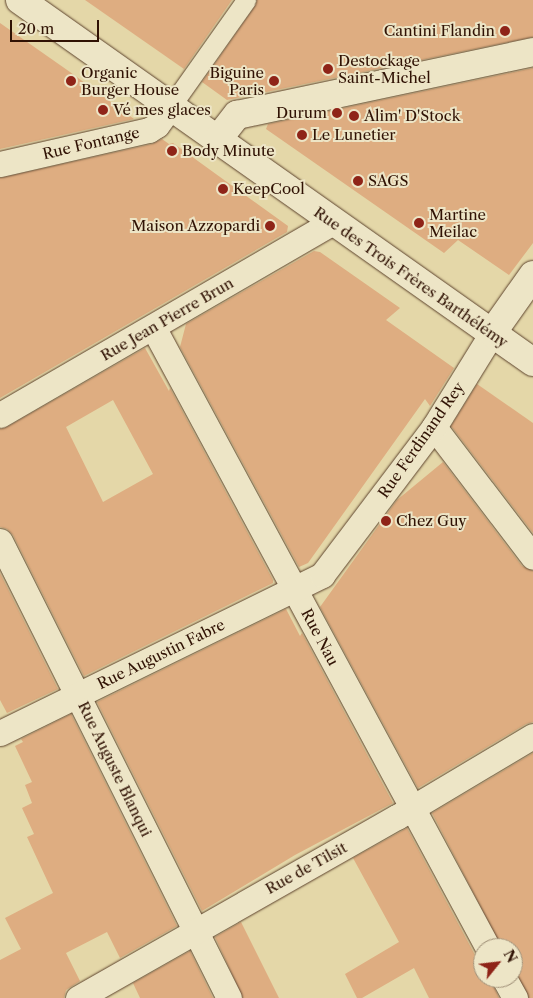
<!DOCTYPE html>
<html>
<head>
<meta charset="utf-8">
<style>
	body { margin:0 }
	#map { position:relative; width:533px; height:998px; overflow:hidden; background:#e4d7a8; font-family:"Libre Caslon Text",serif }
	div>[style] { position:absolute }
	.building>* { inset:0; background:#dead81 }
	.roads { filter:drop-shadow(0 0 1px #5d432d) drop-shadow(0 0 1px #5d432d) }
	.pedestrian>* { height:19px; margin:-9.5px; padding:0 9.5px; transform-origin:9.5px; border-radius:9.5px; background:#ede5c6 }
	.minor>* { height:25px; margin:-12.5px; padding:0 12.5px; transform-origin:12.5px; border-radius:12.5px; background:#ede5c6 }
	.tertiary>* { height:28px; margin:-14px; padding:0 14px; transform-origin:14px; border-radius:14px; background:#ede5c6 }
	.dots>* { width:14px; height:14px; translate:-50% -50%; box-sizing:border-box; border:2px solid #ede5c6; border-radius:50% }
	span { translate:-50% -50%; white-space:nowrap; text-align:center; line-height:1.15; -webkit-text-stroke:4px #ede5c6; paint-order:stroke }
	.poi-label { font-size:15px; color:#301204 }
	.right { translate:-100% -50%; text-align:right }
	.left { translate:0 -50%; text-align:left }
	.street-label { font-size:15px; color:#301204 }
	.north { position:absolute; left:473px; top:938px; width:50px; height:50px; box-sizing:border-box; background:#ede5c6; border:1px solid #a19178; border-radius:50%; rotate:61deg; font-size:14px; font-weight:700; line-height:20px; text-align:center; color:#301204 }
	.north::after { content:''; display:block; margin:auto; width:18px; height:22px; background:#8f2418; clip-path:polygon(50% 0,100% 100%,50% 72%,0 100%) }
	.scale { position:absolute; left:10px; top:20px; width:89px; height:22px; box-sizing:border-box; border:2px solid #301204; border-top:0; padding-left:6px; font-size:15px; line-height:18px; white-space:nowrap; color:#301204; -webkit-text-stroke:4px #ede5c6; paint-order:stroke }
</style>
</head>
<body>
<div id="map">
	<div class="building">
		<div style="clip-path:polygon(85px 0,232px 0,184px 69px)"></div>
		<div style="clip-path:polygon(257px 0,533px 0,533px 37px,227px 100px,202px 82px,255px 6px)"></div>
		<div style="clip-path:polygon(0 23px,70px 72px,134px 119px,0 149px)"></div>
		<div style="clip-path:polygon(533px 68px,533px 243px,509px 275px,458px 240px,444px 253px,266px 129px,268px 124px)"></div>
		<div style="clip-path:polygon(162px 139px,169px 144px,173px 143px,288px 226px,287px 232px,0 398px,0 178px,152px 144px)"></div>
		<div style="clip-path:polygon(314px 251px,320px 252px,400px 308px,386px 320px,454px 368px,430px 406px,425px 399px,308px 563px,299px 567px,180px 347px,186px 324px)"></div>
		<div style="clip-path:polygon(evenodd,145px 348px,169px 391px,170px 388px,273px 580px,273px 583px,84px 676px,13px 535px,7px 529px,0 527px,0 429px,7px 427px,145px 348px,113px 400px,153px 474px,103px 502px,66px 427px,113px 400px)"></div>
		<div style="clip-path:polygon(477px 384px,533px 423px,533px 533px,451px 426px)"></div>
		<div style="clip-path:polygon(443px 462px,522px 566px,533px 571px,533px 722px,526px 724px,418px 788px,320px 607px,397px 500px)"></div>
		<div style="clip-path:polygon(0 573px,58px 689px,7px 713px,0 700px)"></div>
		<div style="clip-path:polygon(286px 609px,300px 636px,302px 633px,393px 803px,295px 855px,202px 911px,97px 702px)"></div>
		<div style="clip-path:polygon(71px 714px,177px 926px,120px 958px,107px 932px,66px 953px,80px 981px,66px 990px,64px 998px,0 998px,0 960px,21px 949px,5px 918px,53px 893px,27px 837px,34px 834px,22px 808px,32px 803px,25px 785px,32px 782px,15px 746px,23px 742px,21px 739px)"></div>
		<div style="clip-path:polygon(533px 753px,533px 998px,529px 998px,513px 967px,513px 948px,502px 948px,432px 813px)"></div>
		<div style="clip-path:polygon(407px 828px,475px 955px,483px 961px,483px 978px,490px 978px,499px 998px,429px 998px,414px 968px,362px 998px,357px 998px,345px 974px,399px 942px,353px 858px)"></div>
		<div style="clip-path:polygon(241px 922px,279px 998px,243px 998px,215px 937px)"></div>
		<div style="clip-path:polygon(190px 951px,213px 998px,140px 998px,133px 983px)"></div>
	</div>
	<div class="roads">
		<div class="pedestrian">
			<div style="left:171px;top:106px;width:130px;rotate:-54.7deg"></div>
		</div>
		<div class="minor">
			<div style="left:0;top:164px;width:153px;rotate:-12.9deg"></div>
			<div style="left:149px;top:130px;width:9px;rotate:-32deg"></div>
			<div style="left:157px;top:125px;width:24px;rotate:-54deg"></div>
			<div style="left:153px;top:327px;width:706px;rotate:61.66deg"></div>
			<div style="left:0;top:415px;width:385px;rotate:-30.1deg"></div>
			<div style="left:434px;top:427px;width:163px;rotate:52.7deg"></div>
			<div style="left:0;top:541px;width:511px;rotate:63.38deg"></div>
			<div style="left:0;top:733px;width:359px;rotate:-26.1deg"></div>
			<div style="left:322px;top:575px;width:186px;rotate:-52.9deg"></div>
			<div style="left:434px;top:427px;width:110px;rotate:-58.3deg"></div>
			<div style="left:504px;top:978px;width:23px;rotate:61deg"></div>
			<div style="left:78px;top:998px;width:367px;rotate:-29.6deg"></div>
			<div style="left:397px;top:817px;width:158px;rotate:-30.8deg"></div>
		</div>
		<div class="tertiary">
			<div style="left:20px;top:0;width:628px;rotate:35.21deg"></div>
			<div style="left:218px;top:139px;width:31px;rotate:-52deg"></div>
			<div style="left:237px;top:115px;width:303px;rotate:-12deg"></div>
			<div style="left:492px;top:333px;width:71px;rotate:-54.7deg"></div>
		</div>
	</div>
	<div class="dots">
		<div style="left:505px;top:31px;background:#8f2418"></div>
		<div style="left:328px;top:69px;background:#8f2418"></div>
		<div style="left:71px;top:81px;background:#8f2418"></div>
		<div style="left:274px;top:81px;background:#8f2418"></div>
		<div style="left:103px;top:110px;background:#8f2418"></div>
		<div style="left:337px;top:113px;background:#8f2418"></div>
		<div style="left:354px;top:116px;background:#8f2418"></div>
		<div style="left:302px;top:135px;background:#8f2418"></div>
		<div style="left:172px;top:151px;background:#8f2418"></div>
		<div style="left:358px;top:181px;background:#8f2418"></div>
		<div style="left:223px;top:189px;background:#8f2418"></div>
		<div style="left:419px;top:223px;background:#8f2418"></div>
		<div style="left:270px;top:226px;background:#8f2418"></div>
		<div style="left:386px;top:521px;background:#8f2418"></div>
	</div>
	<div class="poi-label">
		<span class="right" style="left:495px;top:31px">Cantini Flandin</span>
		<span class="left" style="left:338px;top:69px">Destockage<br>Saint-Michel</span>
		<span class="left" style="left:81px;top:81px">Organic<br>Burger House</span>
		<span class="right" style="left:264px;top:81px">Biguine<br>Paris</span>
		<span class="left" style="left:113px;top:110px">Vé mes glaces</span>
		<span class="right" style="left:327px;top:113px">Durum</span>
		<span class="left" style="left:364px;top:116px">Alim' D'Stock</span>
		<span class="left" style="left:312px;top:135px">Le Lunetier</span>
		<span class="left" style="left:182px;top:151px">Body Minute</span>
		<span class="left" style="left:368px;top:181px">SAGS</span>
		<span class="left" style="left:233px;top:189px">KeepCool</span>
		<span class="left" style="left:429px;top:223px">Martine<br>Meilac</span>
		<span class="right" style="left:260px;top:226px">Maison Azzopardi</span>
		<span class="left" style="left:396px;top:521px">Chez Guy</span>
	</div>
	<div class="street-label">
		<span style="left:91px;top:143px;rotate:-13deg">Rue Fontange</span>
		<span style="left:411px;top:277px;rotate:35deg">Rue des Trois Frères Barthélémy</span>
		<span style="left:167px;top:319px;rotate:-30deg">Rue Jean Pierre Brun</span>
		<span style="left:421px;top:440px;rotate:-55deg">Rue Ferdinand Rey</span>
		<span style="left:320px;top:637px;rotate:62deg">Rue Nau</span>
		<span style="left:161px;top:654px;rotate:-26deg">Rue Augustin Fabre</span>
		<span style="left:115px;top:769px;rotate:64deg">Rue Auguste Blanqui</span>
		<span style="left:306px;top:868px;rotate:-29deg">Rue de Tilsit</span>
	</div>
	<div class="north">N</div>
	<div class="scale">20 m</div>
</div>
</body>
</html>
